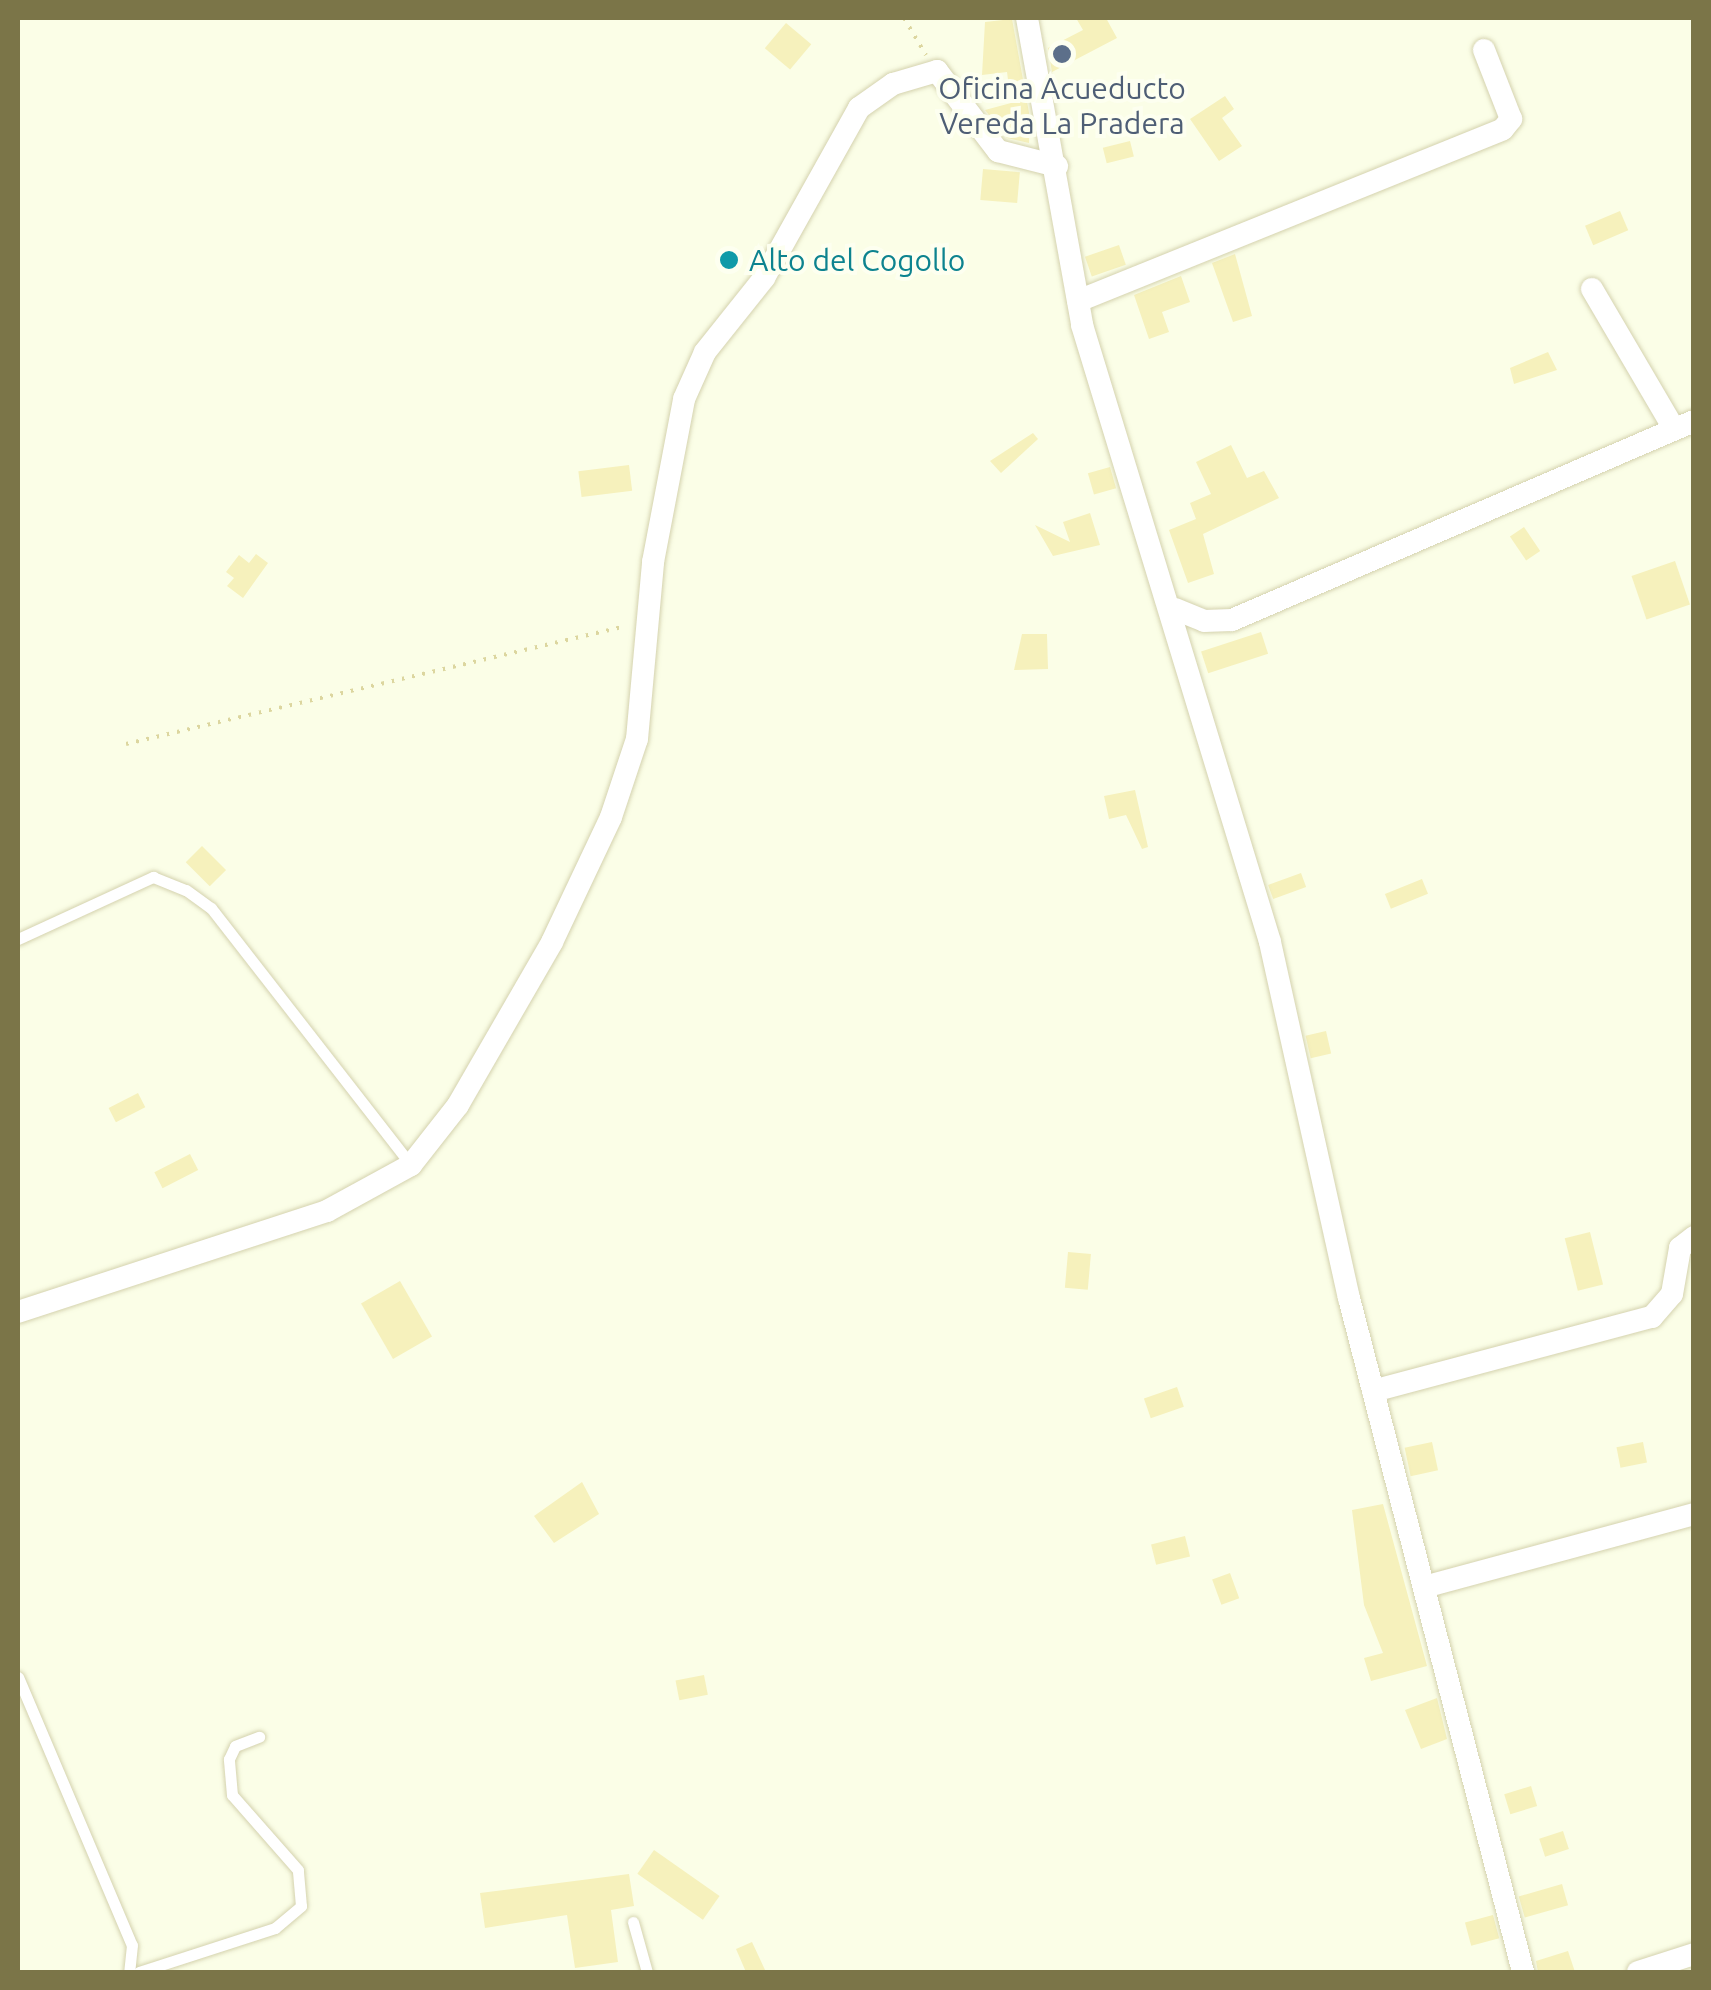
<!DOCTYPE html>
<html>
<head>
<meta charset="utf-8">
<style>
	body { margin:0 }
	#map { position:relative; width:1711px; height:1990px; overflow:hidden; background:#fbfee7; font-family:Ubuntu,sans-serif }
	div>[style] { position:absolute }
	.building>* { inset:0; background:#f6f1bc; transform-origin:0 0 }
	.path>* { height:4px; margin-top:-2px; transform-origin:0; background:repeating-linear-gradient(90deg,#dcd69f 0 2.5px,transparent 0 10.5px) }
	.roads { filter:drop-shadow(0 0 2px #d4d2ae) drop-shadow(0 0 2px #d4d2ae) }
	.service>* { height:11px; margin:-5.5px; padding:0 5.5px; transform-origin:5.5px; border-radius:5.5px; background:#fff }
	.minor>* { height:22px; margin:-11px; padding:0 11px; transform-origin:11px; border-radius:11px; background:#fff }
	.dots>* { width:28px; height:28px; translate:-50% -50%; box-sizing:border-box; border:5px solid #fdfff0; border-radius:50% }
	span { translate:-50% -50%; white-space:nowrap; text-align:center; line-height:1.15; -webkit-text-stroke:8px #fdfff0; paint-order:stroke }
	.service-label { font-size:30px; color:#4e5e75 }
	.culture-label { font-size:30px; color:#0d838f }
	.left { translate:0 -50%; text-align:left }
	.frame { position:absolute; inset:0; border:20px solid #7b7548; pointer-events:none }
</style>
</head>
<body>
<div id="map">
	<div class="building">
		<div style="clip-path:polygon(1076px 18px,1106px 18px,1117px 38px,1052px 72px,1048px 48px,1083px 30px)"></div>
		<div style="clip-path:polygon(1012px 19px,1030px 118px,1029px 143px,1007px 138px,985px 110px,1011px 103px,1007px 72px,982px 75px,985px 22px)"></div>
		<div style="left:786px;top:23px;width:33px;height:33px;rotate:40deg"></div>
		<div style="clip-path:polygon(1225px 96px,1234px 109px,1222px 118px,1242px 146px,1219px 161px,1190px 119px)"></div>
		<div style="left:1130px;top:141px;width:16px;height:28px;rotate:76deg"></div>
		<div style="left:983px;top:169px;width:37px;height:31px;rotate:5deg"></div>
		<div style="left:1620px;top:211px;width:21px;height:38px;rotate:67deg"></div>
		<div style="left:1119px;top:245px;width:21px;height:36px;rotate:71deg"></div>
		<div style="clip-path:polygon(1235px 254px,1252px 316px,1233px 322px,1212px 263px)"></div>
		<div style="clip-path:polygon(1181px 276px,1190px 302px,1162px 312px,1169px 332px,1149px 339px,1134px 295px)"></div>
		<div style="clip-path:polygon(1548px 352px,1557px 370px,1514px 384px,1510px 368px)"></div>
		<div style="clip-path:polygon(1033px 433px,1038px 439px,1001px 473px,990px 461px)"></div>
		<div style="clip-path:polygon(1231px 445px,1247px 478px,1264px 471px,1279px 498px,1203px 534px,1214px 574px,1188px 583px,1169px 530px,1196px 519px,1190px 503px,1211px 494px,1196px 462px)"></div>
		<div style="left:629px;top:465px;width:26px;height:51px;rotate:83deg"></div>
		<div style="left:1110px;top:467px;width:22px;height:23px;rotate:74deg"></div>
		<div style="clip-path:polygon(1090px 513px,1100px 545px,1053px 556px,1035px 525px,1070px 542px,1063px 522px)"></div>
		<div style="left:1524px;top:527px;width:29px;height:17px;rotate:56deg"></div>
		<div style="clip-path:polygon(256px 554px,268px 563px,243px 598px,227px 586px,234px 578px,226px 572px,239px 555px,249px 563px)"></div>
		<div style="left:1675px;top:561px;width:46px;height:46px;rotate:71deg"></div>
		<div style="left:1261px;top:632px;width:23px;height:63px;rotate:72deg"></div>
		<div style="clip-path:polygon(1022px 634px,1047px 634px,1048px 669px,1014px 670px)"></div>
		<div style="clip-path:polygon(1135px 790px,1148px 847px,1142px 849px,1126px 815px,1109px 819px,1104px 796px)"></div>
		<div style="left:202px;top:846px;width:34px;height:23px;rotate:45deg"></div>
		<div style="left:1301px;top:873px;width:15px;height:35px;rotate:70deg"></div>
		<div style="left:1422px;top:879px;width:16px;height:40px;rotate:68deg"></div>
		<div style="left:1326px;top:1031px;width:23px;height:21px;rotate:77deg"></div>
		<div style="left:138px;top:1093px;width:16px;height:33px;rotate:63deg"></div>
		<div style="left:190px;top:1154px;width:18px;height:40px;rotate:63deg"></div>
		<div style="left:1590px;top:1232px;width:54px;height:26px;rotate:76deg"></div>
		<div style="left:1068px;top:1252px;width:23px;height:36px;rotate:5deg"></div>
		<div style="left:400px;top:1281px;width:64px;height:45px;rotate:60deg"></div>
		<div style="left:1177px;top:1387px;width:21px;height:35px;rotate:71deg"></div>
		<div style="left:1432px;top:1442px;width:29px;height:28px;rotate:78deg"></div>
		<div style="left:1643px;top:1442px;width:21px;height:27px;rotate:79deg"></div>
		<div style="clip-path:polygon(582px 1482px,599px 1514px,554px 1543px,534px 1516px)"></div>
		<div style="clip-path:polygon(1383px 1504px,1427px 1666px,1371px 1681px,1364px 1658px,1383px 1653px,1364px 1605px,1352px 1510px)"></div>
		<div style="left:1185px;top:1536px;width:21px;height:35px;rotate:76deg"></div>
		<div style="left:1230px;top:1573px;width:27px;height:19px;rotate:70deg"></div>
		<div style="left:704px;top:1675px;width:20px;height:29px;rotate:79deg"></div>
		<div style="clip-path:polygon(1437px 1698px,1447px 1739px,1421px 1749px,1405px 1710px)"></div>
		<div style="left:1531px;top:1786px;width:21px;height:28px;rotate:73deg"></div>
		<div style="left:1563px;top:1831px;width:19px;height:25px;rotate:72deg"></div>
		<div style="left:654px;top:1850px;width:80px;height:29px;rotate:35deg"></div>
		<div style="clip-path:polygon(629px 1874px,634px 1906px,611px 1910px,618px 1962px,575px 1968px,567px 1915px,485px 1928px,480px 1893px)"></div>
		<div style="left:1562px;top:1884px;width:22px;height:45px;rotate:74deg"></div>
		<div style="left:1493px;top:1915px;width:24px;height:29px;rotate:75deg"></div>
		<div style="clip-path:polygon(752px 1942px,766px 1972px,746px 1972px,736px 1949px)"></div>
		<div style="clip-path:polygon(1568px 1951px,1575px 1972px,1538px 1972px,1536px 1961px)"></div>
	</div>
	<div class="path">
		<div style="left:904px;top:18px;width:43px;rotate:59.3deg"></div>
		<div style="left:126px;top:744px;width:514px;rotate:-13.28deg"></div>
	</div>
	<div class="roads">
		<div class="service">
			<div style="left:18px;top:939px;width:149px;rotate:-24.7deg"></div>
			<div style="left:153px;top:877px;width:35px;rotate:22deg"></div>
			<div style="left:186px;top:890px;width:31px;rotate:36deg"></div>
			<div style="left:211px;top:908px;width:326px;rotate:52.1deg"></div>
			<div style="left:18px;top:1677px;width:291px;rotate:67deg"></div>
			<div style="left:132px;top:1945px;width:27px;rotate:96deg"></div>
			<div style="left:633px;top:1922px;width:52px;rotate:74.4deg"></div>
			<div style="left:139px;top:1972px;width:143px;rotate:-17.9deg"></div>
			<div style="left:275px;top:1928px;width:34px;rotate:-40deg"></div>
			<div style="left:301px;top:1906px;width:36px;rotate:-95deg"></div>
			<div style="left:298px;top:1870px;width:100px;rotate:-131.3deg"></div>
			<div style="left:232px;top:1795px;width:36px;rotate:-95deg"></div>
			<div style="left:229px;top:1759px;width:14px;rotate:-65deg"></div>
			<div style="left:235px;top:1746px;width:26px;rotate:-21deg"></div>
		</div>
		<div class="minor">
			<div style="left:1027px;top:18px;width:312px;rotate:79.8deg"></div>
			<div style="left:1082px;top:325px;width:645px;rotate:73.05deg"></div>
			<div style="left:1270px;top:942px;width:365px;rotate:77.5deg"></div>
			<div style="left:1349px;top:1298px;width:696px;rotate:75.52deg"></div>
			<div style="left:1592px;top:289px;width:162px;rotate:59.6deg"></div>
			<div style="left:1078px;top:301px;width:458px;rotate:-22deg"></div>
			<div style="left:1503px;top:129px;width:13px;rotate:-51deg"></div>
			<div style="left:1511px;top:119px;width:74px;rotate:-111.4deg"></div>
			<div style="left:1175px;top:609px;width:31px;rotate:22deg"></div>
			<div style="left:1204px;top:621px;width:28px;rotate:-2deg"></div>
			<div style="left:1232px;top:620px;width:503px;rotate:-23.3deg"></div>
			<div style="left:18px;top:1312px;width:325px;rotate:-18.1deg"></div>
			<div style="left:327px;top:1211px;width:96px;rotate:-28.7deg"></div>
			<div style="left:411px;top:1165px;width:76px;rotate:-51.9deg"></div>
			<div style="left:458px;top:1105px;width:188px;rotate:-60deg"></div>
			<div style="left:552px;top:942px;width:138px;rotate:-64.7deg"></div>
			<div style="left:611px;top:817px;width:82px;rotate:-71.6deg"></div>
			<div style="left:637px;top:739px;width:178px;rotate:-84.8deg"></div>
			<div style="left:653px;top:562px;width:166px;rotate:-79.2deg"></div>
			<div style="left:684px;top:399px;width:51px;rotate:-65.9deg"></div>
			<div style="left:705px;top:352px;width:95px;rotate:-51.4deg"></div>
			<div style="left:764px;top:278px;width:195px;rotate:-60.8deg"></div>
			<div style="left:859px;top:108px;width:42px;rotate:-35.2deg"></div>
			<div style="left:893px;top:84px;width:46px;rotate:-16.5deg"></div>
			<div style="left:937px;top:71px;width:101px;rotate:52.7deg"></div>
			<div style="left:998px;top:151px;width:61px;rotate:14.3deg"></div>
			<div style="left:1373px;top:1391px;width:289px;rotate:-14.9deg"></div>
			<div style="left:1652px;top:1317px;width:30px;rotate:-49deg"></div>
			<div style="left:1672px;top:1294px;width:47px;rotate:-80.1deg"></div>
			<div style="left:1680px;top:1248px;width:18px;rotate:-38deg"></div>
			<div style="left:1424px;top:1587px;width:280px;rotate:-15.1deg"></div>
			<div style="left:1638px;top:1972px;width:59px;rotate:-17.8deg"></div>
		</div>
	</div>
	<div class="dots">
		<div style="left:1062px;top:54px;background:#5c6f8a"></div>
		<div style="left:729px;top:260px;background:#0f9aa8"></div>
	</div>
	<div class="service-label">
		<span style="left:1062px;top:105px">Oficina Acueducto<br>Vereda La Pradera</span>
	</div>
	<div class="culture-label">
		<span class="left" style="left:749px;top:260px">Alto del Cogollo</span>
	</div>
	<div class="frame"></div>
</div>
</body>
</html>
